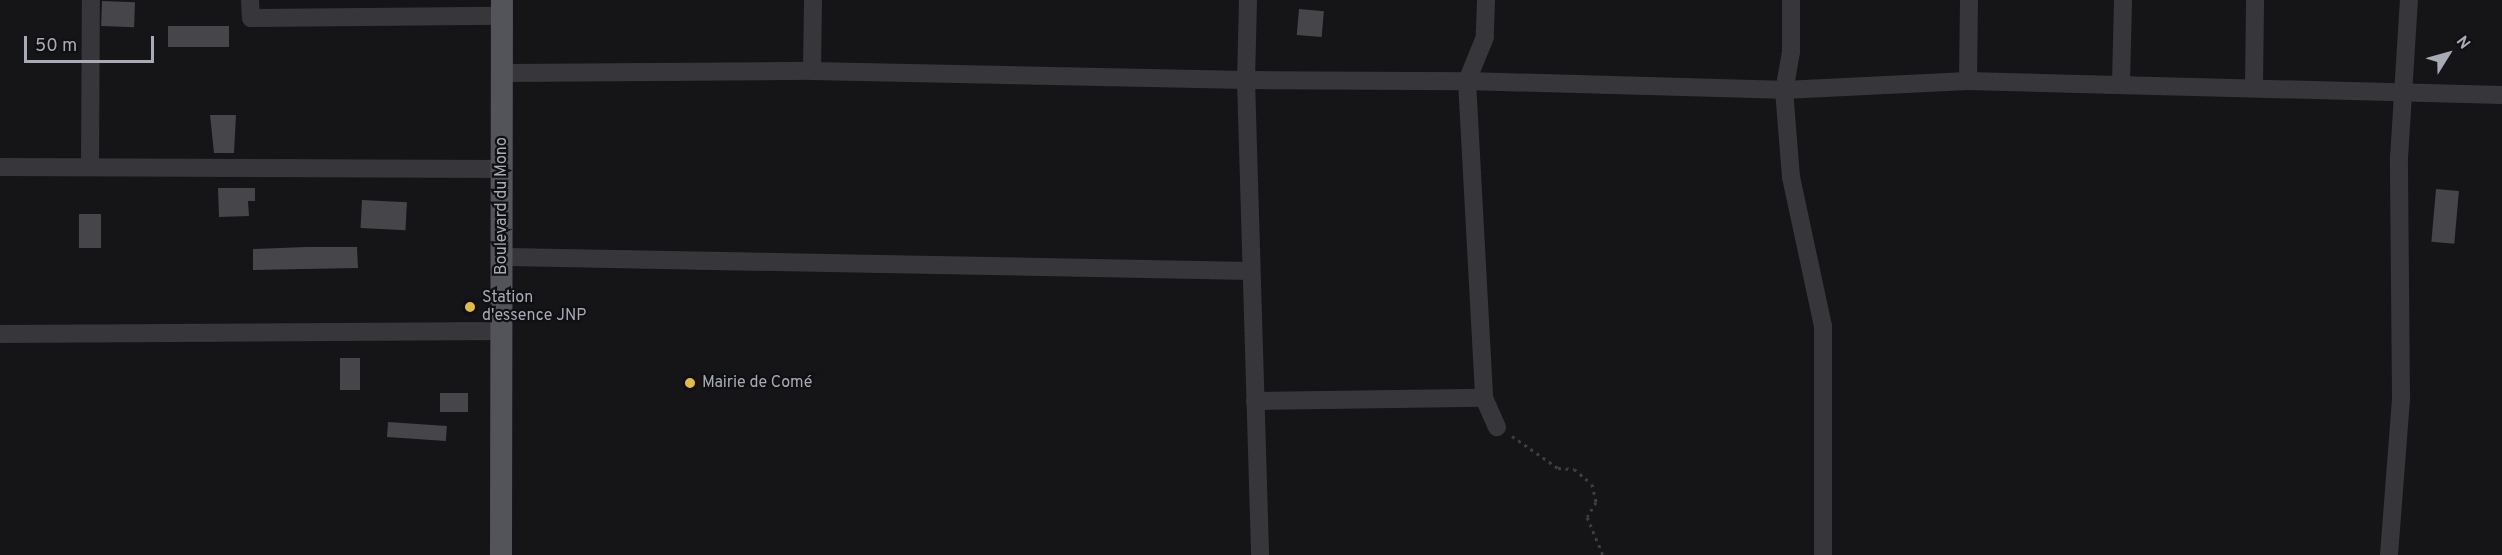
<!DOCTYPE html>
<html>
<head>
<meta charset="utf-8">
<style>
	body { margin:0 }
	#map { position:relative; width:2502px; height:555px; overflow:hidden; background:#151517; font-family:Overpass,sans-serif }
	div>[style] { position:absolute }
	.building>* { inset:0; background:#45454a; transform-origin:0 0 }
	.path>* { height:3px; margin-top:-1.5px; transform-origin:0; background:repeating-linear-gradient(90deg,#3d3e42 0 3px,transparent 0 7.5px) }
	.minor>* { height:18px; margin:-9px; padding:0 9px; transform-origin:9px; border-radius:9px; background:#37373b }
	.major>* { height:22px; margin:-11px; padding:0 11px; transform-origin:11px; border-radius:11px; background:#53545a }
	.dots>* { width:16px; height:16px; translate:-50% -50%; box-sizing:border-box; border:3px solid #101012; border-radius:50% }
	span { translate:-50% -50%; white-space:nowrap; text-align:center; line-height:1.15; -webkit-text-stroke:4.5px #101012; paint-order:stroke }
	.street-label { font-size:16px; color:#a8abb6 }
	.poi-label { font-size:16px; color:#a8abb6 }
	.left { translate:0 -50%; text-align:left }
	.north { position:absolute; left:2418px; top:24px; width:60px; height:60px; -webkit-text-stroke:4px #101012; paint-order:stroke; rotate:53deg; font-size:16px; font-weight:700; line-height:24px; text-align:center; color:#a8abb6 }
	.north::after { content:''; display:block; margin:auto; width:21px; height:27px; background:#a8abb6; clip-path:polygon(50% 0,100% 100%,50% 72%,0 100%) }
	.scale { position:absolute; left:24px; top:36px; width:130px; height:27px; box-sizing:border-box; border:3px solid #a8abb6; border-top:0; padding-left:8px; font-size:18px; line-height:21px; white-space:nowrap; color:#a8abb6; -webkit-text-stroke:4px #101012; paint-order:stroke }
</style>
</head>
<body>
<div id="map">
	<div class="building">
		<div style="left:102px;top:1px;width:33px;height:25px;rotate:2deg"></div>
		<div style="left:1299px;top:9px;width:25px;height:26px;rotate:5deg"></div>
		<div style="left:229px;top:26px;width:21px;height:61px;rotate:90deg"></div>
		<div style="clip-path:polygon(210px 115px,236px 115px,234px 153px,214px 153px)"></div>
		<div style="clip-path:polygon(218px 188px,255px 188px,255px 201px,248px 201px,249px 216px,219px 217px)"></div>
		<div style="left:2436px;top:189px;width:23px;height:53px;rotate:5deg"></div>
		<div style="left:362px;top:200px;width:45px;height:28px;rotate:3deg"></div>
		<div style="left:79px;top:214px;width:22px;height:34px"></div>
		<div style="clip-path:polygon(306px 247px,357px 247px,358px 268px,253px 270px,253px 249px)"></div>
		<div style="left:340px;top:358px;width:20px;height:32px"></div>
		<div style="left:440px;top:393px;width:28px;height:19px"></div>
		<div style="left:388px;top:422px;width:59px;height:15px;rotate:4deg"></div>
	</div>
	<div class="path">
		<div style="left:1512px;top:436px;width:56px;rotate:34.8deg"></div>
		<div style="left:1558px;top:468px;width:16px;rotate:4deg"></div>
		<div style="left:1574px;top:469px;width:23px;rotate:40deg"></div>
		<div style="left:1592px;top:484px;width:18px;rotate:77deg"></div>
		<div style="left:1596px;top:502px;width:17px;rotate:121deg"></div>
		<div style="left:1587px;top:517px;width:41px;rotate:67.2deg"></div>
	</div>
	<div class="minor">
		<div style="left:250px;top:0;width:18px;rotate:87deg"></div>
		<div style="left:251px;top:18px;width:251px;rotate:-0.5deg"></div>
		<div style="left:1248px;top:0;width:80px;rotate:91.4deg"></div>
		<div style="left:1246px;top:80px;width:475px;rotate:88.3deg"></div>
		<div style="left:1486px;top:0;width:37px;rotate:92deg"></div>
		<div style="left:1485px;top:37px;width:48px;rotate:112.2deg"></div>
		<div style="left:1467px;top:81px;width:317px;rotate:86.9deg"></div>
		<div style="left:1484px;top:398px;width:32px;rotate:66deg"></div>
		<div style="left:1791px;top:0;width:52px;rotate:90deg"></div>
		<div style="left:1791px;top:52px;width:39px;rotate:100deg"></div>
		<div style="left:1784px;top:90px;width:87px;rotate:85.4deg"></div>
		<div style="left:1791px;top:177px;width:152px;rotate:77.9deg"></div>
		<div style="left:1823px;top:326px;width:229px;rotate:90deg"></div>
		<div style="left:812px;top:71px;width:71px;rotate:-89.2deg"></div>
		<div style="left:501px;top:73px;width:311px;rotate:-0.4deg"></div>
		<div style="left:812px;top:71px;width:434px;rotate:1.2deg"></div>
		<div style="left:1246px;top:80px;width:221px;rotate:0.3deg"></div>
		<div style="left:1467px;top:81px;width:317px;rotate:1.6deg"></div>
		<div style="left:1784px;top:90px;width:184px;rotate:-2.8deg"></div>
		<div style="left:1968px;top:81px;width:534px;rotate:1.5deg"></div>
		<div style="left:1968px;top:81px;width:81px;rotate:-89.3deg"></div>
		<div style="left:2121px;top:83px;width:83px;rotate:-88.6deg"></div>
		<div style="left:2254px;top:86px;width:86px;rotate:-89.3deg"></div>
		<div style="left:0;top:167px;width:503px;rotate:0.23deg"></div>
		<div style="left:90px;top:167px;width:167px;rotate:-89.7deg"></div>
		<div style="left:503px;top:257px;width:748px;rotate:1.07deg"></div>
		<div style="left:0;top:334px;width:500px;rotate:-0.34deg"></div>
		<div style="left:1255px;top:401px;width:229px;rotate:-0.8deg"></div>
		<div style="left:2389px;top:555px;width:156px;rotate:-85.6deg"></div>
		<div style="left:2401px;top:399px;width:241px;rotate:-90.5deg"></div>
		<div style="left:2399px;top:158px;width:158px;rotate:-86.4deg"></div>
	</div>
	<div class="major">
		<div style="left:501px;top:555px;width:555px;rotate:-89.9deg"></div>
	</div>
	<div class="dots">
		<div style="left:470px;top:307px;background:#e0bc44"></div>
		<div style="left:690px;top:383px;background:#e0bc44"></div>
	</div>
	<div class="street-label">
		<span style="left:502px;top:206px;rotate:-90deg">Boulevard du Mono</span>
	</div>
	<div class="poi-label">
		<span class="left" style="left:482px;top:307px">Station<br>d'essence JNP</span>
		<span class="left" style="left:702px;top:383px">Mairie de Comé</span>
	</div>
	<div class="north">N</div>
	<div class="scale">50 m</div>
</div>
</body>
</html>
